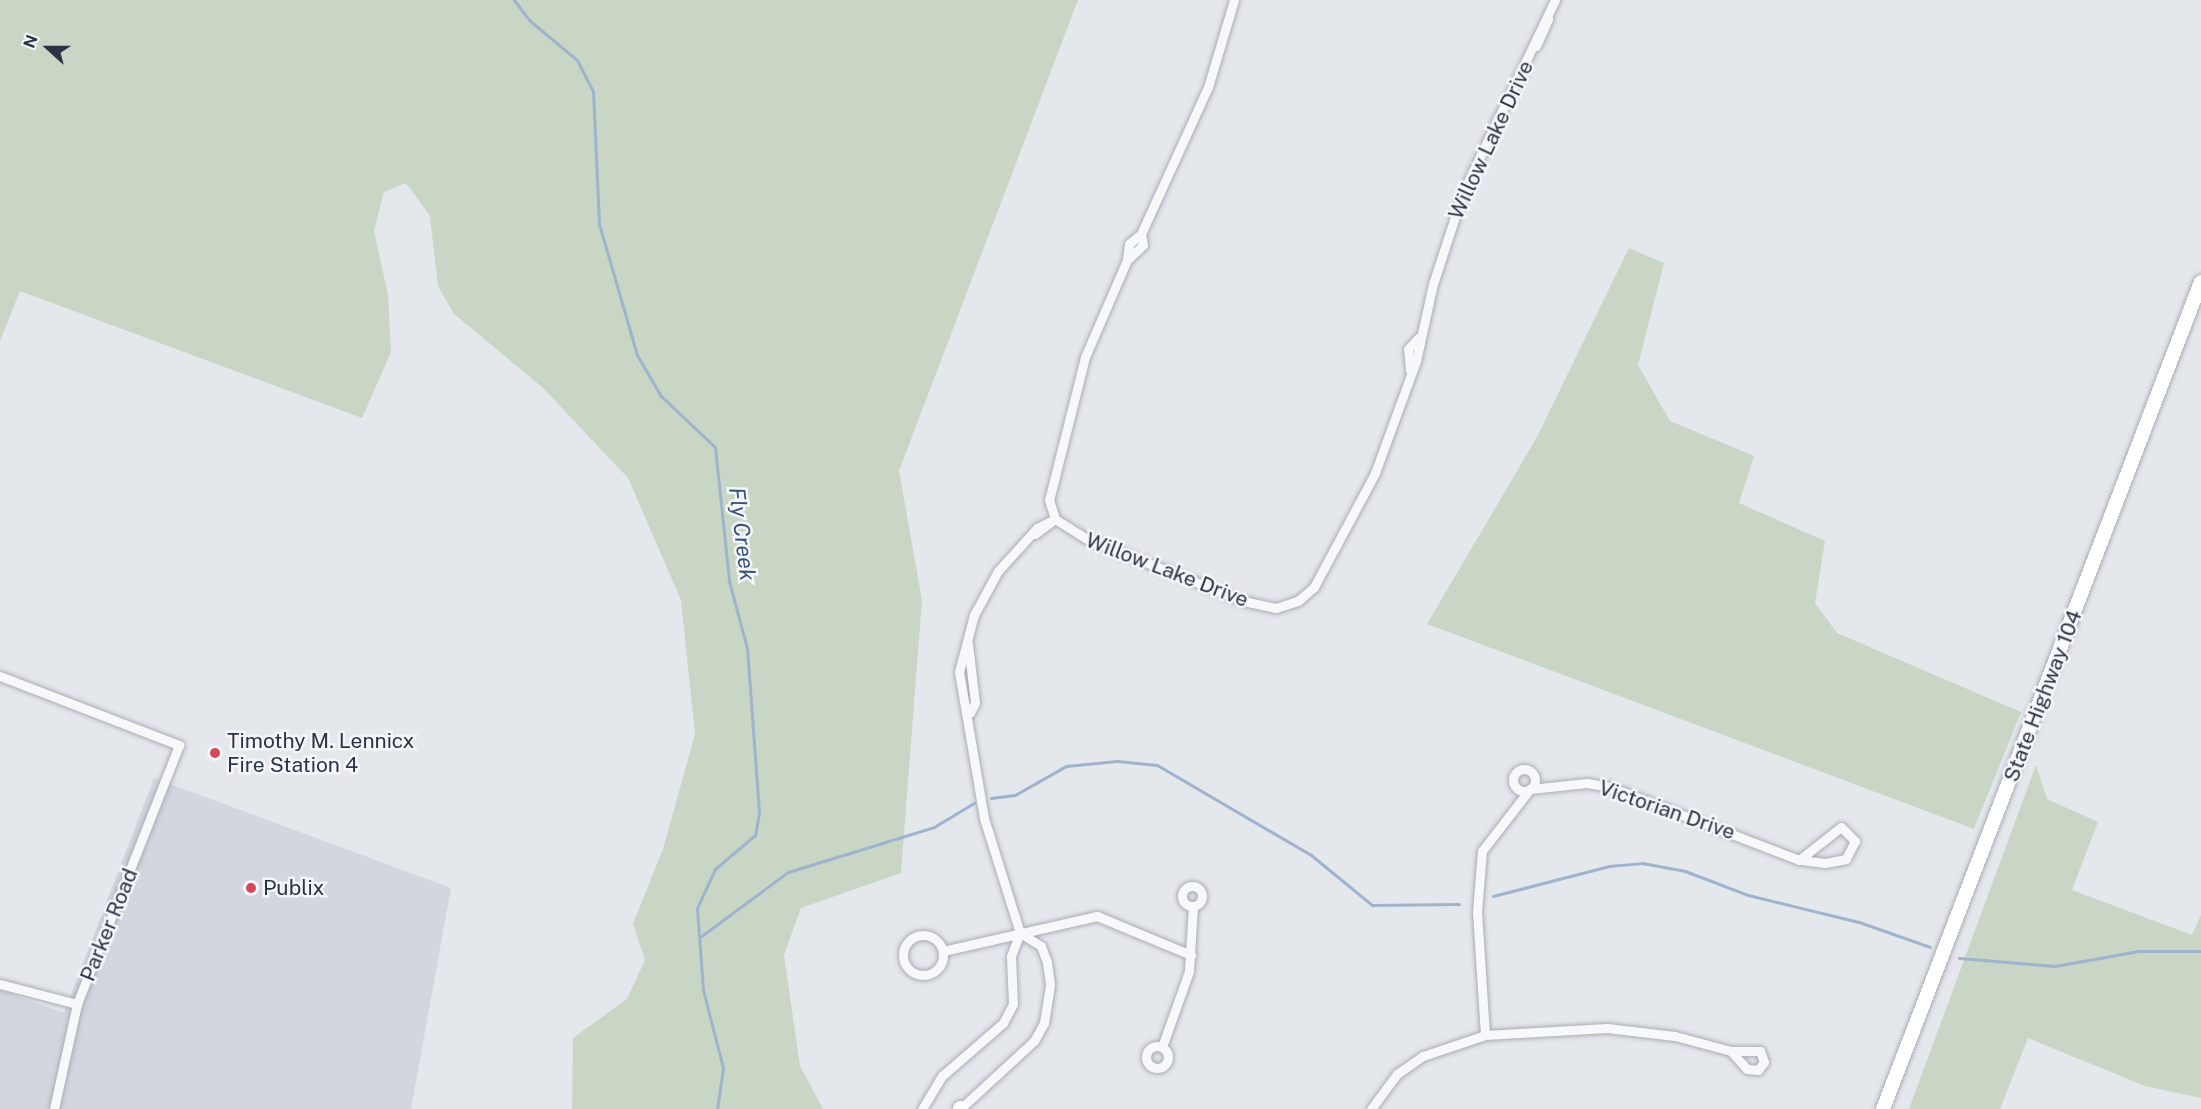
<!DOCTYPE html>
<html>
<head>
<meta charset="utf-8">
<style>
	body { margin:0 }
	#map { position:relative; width:2201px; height:1109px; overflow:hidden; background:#e4e7ec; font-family:"Public Sans",sans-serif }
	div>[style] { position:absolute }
	.built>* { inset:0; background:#d2d6de }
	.green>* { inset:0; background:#c9d6c5 }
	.stream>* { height:3px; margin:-1.5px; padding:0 1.5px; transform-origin:1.5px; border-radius:1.5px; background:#9fb4cc }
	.roads { filter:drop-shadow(0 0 2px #a9aeb7) drop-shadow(0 0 2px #a9aeb7) }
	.street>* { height:9px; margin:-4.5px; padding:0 4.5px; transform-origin:4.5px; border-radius:4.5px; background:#f7f8fa }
	.street>.ring { margin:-4.5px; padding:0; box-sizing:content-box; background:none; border:9px solid #f7f8fa; border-radius:50% }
	.secondary>* { height:14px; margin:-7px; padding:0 7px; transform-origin:7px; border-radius:7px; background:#fff }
	.primary>* { height:15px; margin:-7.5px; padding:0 7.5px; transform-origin:7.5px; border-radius:7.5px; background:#fff }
	.dots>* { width:16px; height:16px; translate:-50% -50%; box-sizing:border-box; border:3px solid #f4f6f9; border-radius:50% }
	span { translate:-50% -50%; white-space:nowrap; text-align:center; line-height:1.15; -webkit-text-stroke:5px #f4f6f9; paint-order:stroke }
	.street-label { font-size:21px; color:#2b3445 }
	.poi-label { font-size:21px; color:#2b3445 }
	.left { translate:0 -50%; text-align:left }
	.water-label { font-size:22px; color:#34527a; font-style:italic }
	.north { position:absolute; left:18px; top:18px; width:60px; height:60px; -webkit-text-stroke:4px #f4f6f9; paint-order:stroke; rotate:291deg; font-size:16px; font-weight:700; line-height:24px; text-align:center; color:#2b3445 }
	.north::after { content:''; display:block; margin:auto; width:21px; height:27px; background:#2b3445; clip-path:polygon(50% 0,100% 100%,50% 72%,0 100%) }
</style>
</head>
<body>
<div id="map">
	<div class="built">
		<div style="clip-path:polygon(154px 778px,451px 888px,411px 1109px,0 1109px,0 990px,64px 1013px)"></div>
	</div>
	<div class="green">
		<div style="clip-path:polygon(0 0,1078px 0,899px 471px,922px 600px,901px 873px,801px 908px,784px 955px,800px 1066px,823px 1109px,572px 1109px,573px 1038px,627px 999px,645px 960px,633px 924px,663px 849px,695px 734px,681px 600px,628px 478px,543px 388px,454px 314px,438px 286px,430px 216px,406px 183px,384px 192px,374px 231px,388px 295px,391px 352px,362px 418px,20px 291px,0 341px)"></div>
		<div style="clip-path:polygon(1629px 248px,1664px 263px,1638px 365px,1670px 421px,1754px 456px,1739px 503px,1825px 541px,1815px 603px,1837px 633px,2021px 712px,1974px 829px,1427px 624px,1537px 437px)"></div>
		<div style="clip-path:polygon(2036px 765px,2047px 799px,2098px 822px,2072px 890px,2192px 935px,2201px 915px,2201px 1098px,2145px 1086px,2028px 1038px,2000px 1109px,1909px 1109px)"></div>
	</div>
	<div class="stream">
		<div style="left:514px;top:0;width:25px;rotate:53deg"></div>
		<div style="left:529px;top:20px;width:62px;rotate:39.8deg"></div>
		<div style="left:577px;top:60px;width:35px;rotate:63deg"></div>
		<div style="left:593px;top:91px;width:133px;rotate:87.4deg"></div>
		<div style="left:599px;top:224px;width:136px;rotate:73.8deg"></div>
		<div style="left:637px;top:355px;width:48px;rotate:59.7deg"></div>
		<div style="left:661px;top:396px;width:74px;rotate:43.4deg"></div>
		<div style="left:715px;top:447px;width:135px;rotate:84deg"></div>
		<div style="left:729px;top:581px;width:69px;rotate:75deg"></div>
		<div style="left:747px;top:648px;width:165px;rotate:85.8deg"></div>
		<div style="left:759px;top:813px;width:22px;rotate:100deg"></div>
		<div style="left:755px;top:835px;width:52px;rotate:139.6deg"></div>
		<div style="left:715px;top:869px;width:43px;rotate:114.8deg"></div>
		<div style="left:697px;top:908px;width:82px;rotate:85.8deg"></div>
		<div style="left:703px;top:990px;width:81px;rotate:75.6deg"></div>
		<div style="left:723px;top:1068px;width:41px;rotate:98.3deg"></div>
		<div style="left:991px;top:798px;width:24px;rotate:-7deg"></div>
		<div style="left:1015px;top:795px;width:59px;rotate:-29.6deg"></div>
		<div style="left:1066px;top:766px;width:51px;rotate:-5.6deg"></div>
		<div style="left:1117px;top:761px;width:40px;rotate:5.7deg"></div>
		<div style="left:1157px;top:765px;width:178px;rotate:30.3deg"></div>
		<div style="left:1311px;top:855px;width:79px;rotate:39.3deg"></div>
		<div style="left:1372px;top:905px;width:87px;rotate:-0.7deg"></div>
		<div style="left:1493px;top:896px;width:120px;rotate:-14.5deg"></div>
		<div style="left:1609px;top:866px;width:33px;rotate:-5deg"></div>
		<div style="left:1642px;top:863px;width:44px;rotate:10.5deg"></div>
		<div style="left:1685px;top:871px;width:67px;rotate:20.9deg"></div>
		<div style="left:1748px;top:895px;width:114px;rotate:13.7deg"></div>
		<div style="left:1859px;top:922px;width:75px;rotate:19.4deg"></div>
		<div style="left:700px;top:937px;width:109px;rotate:-36.5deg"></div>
		<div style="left:788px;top:872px;width:153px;rotate:-17.1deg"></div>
		<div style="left:934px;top:827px;width:47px;rotate:-31deg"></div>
		<div style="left:1959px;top:958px;width:96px;rotate:4.8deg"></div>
		<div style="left:2055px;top:966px;width:85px;rotate:-10.1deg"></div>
		<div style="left:2139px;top:951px;width:62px"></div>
	</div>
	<div class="roads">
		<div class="street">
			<div style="left:1234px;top:0;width:91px;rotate:106.6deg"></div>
			<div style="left:1208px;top:87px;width:162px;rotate:114.5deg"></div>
			<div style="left:1141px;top:234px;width:11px;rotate:80deg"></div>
			<div style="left:1143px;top:245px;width:22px;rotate:137deg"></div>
			<div style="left:1127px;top:260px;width:106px;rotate:113.4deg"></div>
			<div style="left:1085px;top:357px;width:147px;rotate:104.1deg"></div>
			<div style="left:1049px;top:500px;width:20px;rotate:72deg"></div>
			<div style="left:1055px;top:519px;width:36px;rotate:32deg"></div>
			<div style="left:1085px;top:538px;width:170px;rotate:21.7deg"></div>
			<div style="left:1243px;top:601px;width:34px;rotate:12deg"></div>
			<div style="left:1276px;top:608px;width:23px;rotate:-18deg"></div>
			<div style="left:1298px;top:601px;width:21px;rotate:-41deg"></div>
			<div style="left:1314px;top:587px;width:129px;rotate:-61.8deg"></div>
			<div style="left:1375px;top:473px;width:119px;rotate:-69.9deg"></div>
			<div style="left:1416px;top:361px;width:79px;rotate:-77.6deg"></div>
			<div style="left:1433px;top:284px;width:97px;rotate:-71.9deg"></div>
			<div style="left:1463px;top:192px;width:213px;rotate:-64.4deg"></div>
			<div style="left:1536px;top:46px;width:30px;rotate:-66deg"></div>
			<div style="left:1127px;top:260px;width:16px;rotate:-83deg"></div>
			<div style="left:1129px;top:244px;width:16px;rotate:-40deg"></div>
			<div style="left:1410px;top:370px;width:21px;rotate:-95deg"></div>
			<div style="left:1408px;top:349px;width:16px;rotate:-47deg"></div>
			<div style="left:1035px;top:534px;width:25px;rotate:-37deg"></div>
			<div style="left:968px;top:644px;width:59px;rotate:83.2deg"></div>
			<div style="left:975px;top:703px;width:11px;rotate:117deg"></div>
			<div style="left:0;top:676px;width:192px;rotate:21.1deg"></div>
			<div style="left:179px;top:745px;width:278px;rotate:111.5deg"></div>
			<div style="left:77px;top:1004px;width:107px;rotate:102.4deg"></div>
			<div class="ring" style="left:1513px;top:769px;width:13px;height:13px"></div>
			<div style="left:1841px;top:827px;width:20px;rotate:45deg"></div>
			<div style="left:1855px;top:841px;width:20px;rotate:117deg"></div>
			<div style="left:1846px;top:859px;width:21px;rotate:169deg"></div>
			<div style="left:1825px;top:863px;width:26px;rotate:-173deg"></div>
			<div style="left:1799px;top:860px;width:53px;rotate:-38.2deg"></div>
			<div class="ring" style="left:1182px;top:886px;width:11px;height:11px"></div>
			<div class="ring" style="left:903px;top:935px;width:31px;height:31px"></div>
			<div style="left:943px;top:951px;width:158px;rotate:-12.8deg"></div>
			<div style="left:1097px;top:916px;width:102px;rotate:22.5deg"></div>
			<div style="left:0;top:984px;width:80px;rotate:14.6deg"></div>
			<div style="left:1485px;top:1035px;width:123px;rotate:-93.7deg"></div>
			<div style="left:1477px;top:912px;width:61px;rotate:-85.3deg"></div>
			<div style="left:1482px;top:851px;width:78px;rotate:-52.3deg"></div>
			<div style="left:1530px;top:789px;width:57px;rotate:-6deg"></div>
			<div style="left:1587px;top:783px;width:23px;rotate:10deg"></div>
			<div style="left:1610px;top:787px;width:203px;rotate:21.1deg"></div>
			<div class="ring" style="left:1146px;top:1046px;width:13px;height:13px"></div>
			<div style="left:1162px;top:1047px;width:81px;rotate:-70.4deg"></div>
			<div style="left:1189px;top:971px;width:65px;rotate:-86.5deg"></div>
			<div style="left:1731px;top:1051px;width:29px"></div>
			<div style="left:1760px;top:1051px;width:12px;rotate:70deg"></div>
			<div style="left:1764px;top:1062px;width:10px;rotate:127deg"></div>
			<div style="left:1758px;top:1070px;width:11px;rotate:-175deg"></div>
			<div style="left:1747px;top:1069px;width:24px;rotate:-132deg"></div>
			<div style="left:922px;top:1109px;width:39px;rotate:-59deg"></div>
			<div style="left:942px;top:1076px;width:81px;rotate:-41deg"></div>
			<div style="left:1003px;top:1023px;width:21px;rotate:-62deg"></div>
			<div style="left:1013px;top:1004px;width:48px;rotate:-92.4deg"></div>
			<div style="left:1011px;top:956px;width:25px;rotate:-69deg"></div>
			<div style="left:1020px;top:933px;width:121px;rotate:-107.4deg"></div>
			<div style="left:984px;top:818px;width:148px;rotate:-99.7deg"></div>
			<div style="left:959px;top:672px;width:59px;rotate:-75.3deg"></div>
			<div style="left:974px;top:615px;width:50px;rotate:-61.4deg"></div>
			<div style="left:998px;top:571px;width:58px;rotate:-47.8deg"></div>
			<div style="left:1037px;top:528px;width:20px;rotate:-27deg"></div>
			<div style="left:960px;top:1109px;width:100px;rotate:-42.6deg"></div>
			<div style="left:1034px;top:1041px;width:21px;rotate:-61deg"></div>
			<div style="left:1044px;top:1023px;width:39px;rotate:-81deg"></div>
			<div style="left:1050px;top:984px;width:22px;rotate:-98deg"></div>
			<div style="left:1047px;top:962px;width:17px;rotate:-111deg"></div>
			<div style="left:1041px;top:946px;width:25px;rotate:-148deg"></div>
			<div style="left:1371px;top:1109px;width:44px;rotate:-53.4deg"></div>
			<div style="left:1397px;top:1074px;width:32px;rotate:-35deg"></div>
			<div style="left:1423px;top:1056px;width:65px;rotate:-18.7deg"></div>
			<div style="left:1485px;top:1035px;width:122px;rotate:-3.3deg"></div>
			<div style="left:1607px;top:1028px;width:68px;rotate:6.7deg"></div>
			<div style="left:1675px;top:1036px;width:58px;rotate:15deg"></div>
		</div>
		<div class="secondary">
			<div style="left:1883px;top:1109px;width:886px;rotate:-68.97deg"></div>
		</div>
		<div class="primary">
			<div style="left:960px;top:1108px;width:1px;rotate:90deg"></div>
		</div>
	</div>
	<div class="dots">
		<div style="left:215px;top:753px;background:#d1495b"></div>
		<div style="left:251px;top:888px;background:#d1495b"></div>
	</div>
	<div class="street-label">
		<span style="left:1491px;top:140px;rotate:-65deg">Willow Lake Drive</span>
		<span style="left:1167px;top:570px;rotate:21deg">Willow Lake Drive</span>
		<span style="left:2043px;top:696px;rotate:-69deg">State Highway 104</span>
		<span style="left:1667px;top:810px;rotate:19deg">Victorian Drive</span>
		<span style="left:109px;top:925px;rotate:-68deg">Parker Road</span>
	</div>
	<div class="poi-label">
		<span class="left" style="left:227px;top:753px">Timothy M. Lennicx<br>Fire Station 4</span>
		<span class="left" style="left:263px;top:888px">Publix</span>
	</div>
	<div class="water-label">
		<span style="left:742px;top:534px;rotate:83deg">Fly Creek</span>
	</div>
	<div class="north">N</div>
</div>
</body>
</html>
